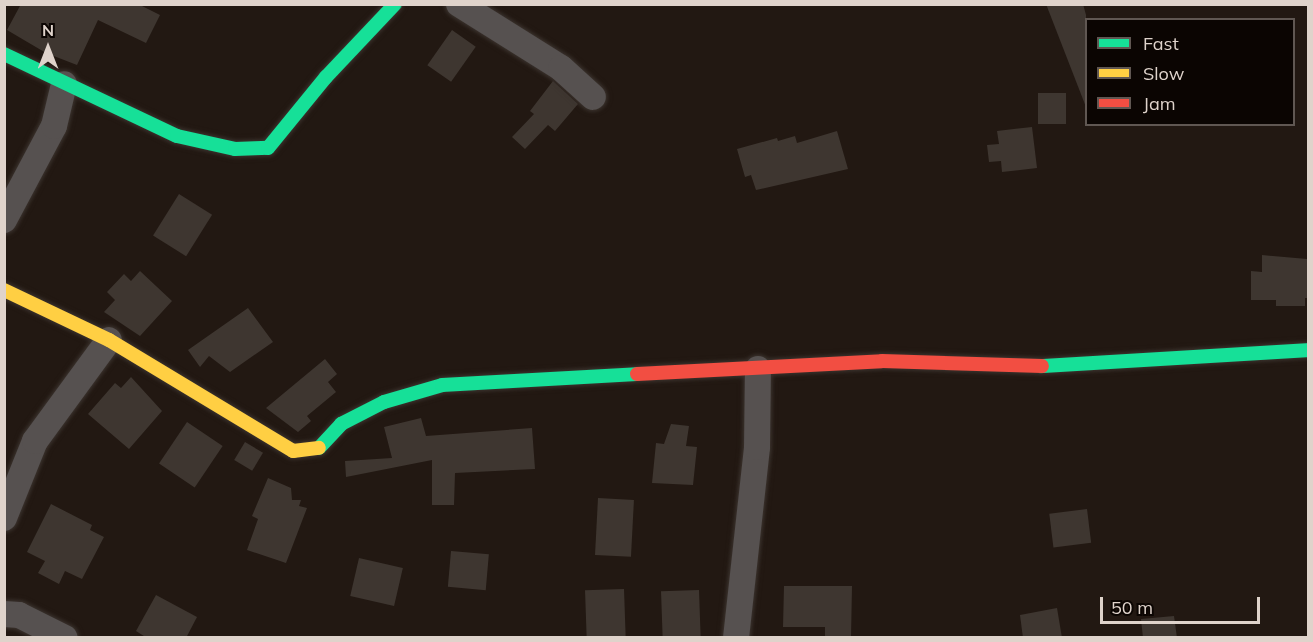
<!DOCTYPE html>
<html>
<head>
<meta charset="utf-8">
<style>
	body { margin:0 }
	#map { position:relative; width:1313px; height:642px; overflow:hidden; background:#221812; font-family:Mulish,sans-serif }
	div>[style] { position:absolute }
	.building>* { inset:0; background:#3e3630; transform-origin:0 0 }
	.roads { filter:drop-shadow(0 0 2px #3b332e) drop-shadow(0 0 2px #3b332e) }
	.street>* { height:26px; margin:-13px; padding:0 13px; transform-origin:13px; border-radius:13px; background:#565150 }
	.fast>* { height:14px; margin:-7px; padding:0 7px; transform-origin:7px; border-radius:7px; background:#16e098 }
	.slow>* { height:14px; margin:-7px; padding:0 7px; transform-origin:7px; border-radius:7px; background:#ffcf43 }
	.jam>* { height:14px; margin:-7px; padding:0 7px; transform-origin:7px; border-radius:7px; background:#f24e42 }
	span { translate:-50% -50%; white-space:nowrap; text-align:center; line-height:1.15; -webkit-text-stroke:6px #0b0502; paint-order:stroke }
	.frame { position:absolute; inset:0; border:6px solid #dfd3cb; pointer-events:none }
	.legend { position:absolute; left:1085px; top:18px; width:210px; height:108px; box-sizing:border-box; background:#0b0502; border:2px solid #605752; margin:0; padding:8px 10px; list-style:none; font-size:18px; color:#dfd3cb }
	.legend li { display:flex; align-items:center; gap:12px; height:30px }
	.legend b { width:30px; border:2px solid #605752 }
	.north { position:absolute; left:18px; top:18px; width:60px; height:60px; -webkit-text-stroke:4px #0b0502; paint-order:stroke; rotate:0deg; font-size:16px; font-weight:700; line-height:24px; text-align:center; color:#dfd3cb }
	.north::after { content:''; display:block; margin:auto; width:21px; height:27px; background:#dfd3cb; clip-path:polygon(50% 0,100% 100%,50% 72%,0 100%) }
	.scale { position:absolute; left:1100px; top:597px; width:160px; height:27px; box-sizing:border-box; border:3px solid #dfd3cb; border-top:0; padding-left:8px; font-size:18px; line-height:21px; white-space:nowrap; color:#dfd3cb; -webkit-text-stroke:4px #0b0502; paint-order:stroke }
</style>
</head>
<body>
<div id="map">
	<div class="building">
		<div style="clip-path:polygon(21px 4px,138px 4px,160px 15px,146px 43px,98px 20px,77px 65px,46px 53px,7px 30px)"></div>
		<div style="clip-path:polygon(1046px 4px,1083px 4px,1086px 15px,1086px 107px)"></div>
		<div style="left:452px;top:30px;width:29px;height:43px;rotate:35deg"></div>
		<div style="clip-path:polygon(553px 81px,578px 104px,555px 131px,548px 125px,525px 149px,512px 137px,534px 114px,530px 111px)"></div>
		<div style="left:1038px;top:93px;width:28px;height:31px"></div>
		<div style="clip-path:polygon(1032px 127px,1037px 168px,1002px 172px,1001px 161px,989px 162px,987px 145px,999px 144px,997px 131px)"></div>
		<div style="clip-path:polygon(837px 131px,848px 169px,756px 190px,751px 175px,745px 177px,737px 149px,777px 138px,778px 141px,795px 136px,797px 143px)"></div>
		<div style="left:179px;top:194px;width:39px;height:49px;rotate:32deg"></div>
		<div style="clip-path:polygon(1262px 255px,1307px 259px,1308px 298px,1305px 298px,1305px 306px,1276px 306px,1276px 300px,1251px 300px,1251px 271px,1262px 272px)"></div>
		<div style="clip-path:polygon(140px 271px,172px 301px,140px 336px,104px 312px,115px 300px,107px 292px,124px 274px,131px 281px)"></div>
		<div style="clip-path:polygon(248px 308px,273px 342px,230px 372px,209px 356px,200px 367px,188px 350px)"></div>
		<div style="clip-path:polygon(325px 359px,337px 374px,328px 382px,336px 392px,307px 416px,311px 421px,298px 432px,266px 408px)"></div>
		<div style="clip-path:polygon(131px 377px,162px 411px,129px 449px,88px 414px,115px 383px,121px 388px)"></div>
		<div style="clip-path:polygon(421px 418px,426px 436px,532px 428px,535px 469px,455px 473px,454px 505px,432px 505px,432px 460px,346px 477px,345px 461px,392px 458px,384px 427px)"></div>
		<div style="left:187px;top:422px;width:43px;height:50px;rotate:34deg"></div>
		<div style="clip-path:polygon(671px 424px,689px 426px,686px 446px,697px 447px,693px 485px,652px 483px,656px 443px,664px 444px)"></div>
		<div style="left:245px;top:442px;width:21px;height:21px;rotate:31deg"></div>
		<div style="clip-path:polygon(268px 478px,291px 488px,292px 500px,301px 500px,299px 506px,307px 508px,286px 563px,247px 550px,258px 519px,252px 516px)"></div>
		<div style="left:598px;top:498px;width:36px;height:57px;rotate:3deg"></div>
		<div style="clip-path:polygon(51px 504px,92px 525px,90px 530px,104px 537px,82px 579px,65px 571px,59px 584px,38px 573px,45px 561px,27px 552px)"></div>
		<div style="left:1087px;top:509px;width:34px;height:38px;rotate:83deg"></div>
		<div style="left:451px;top:551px;width:38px;height:36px;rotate:5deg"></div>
		<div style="left:359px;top:558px;width:45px;height:39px;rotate:13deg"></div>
		<div style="clip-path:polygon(784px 586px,852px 586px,851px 638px,825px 638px,825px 627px,783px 627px)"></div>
		<div style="left:624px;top:589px;width:47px;height:39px;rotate:88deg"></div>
		<div style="left:699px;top:590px;width:48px;height:38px;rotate:88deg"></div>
		<div style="clip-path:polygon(156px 595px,197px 617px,186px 638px,147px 638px,136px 631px)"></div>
		<div style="clip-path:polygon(1057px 608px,1062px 638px,1023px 638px,1020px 615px)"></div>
		<div style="clip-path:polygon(1174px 616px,1177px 638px,1143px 638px,1141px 619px)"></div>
	</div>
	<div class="roads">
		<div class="street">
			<div style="left:459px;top:4px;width:120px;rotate:32.1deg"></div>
			<div style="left:561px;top:68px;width:43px;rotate:42.2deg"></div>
			<div style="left:4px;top:220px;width:106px;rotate:-62deg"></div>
			<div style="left:54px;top:126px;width:43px;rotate:-76.6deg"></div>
			<div style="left:4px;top:518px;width:83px;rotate:-68.1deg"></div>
			<div style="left:35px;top:441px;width:125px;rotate:-53.8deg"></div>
			<div style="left:4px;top:614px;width:15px;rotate:4deg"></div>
			<div style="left:19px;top:615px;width:51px;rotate:26.6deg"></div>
			<div style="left:736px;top:638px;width:192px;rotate:-83.7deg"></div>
			<div style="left:757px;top:447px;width:78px;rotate:-89.3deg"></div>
		</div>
		<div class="fast">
			<div style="left:4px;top:54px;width:191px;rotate:25.4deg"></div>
			<div style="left:177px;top:136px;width:59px;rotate:12.6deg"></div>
			<div style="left:235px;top:149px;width:33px;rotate:-2deg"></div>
			<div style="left:268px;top:148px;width:92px;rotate:-50.8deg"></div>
			<div style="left:326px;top:77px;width:100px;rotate:-46.6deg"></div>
			<div style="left:1042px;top:366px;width:266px;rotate:-3.4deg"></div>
			<div style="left:319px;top:448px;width:33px;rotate:-47deg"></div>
			<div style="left:341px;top:424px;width:48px;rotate:-27.1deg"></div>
			<div style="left:384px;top:402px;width:60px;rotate:-16.3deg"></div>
			<div style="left:442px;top:385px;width:195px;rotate:-3.2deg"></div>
		</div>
		<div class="slow">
			<div style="left:4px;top:290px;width:116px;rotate:25.5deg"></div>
			<div style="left:109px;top:340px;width:215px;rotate:31.1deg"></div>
			<div style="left:293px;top:451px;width:26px;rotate:-7deg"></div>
		</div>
		<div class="jam">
			<div style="left:637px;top:374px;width:245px;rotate:-3deg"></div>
			<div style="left:882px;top:361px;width:160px;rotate:1.8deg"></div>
		</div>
	</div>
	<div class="frame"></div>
	<ul class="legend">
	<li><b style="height:8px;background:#16e098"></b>Fast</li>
	<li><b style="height:8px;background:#ffcf43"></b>Slow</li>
	<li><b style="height:8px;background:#f24e42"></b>Jam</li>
	</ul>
	<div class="north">N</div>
	<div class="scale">50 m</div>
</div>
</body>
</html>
